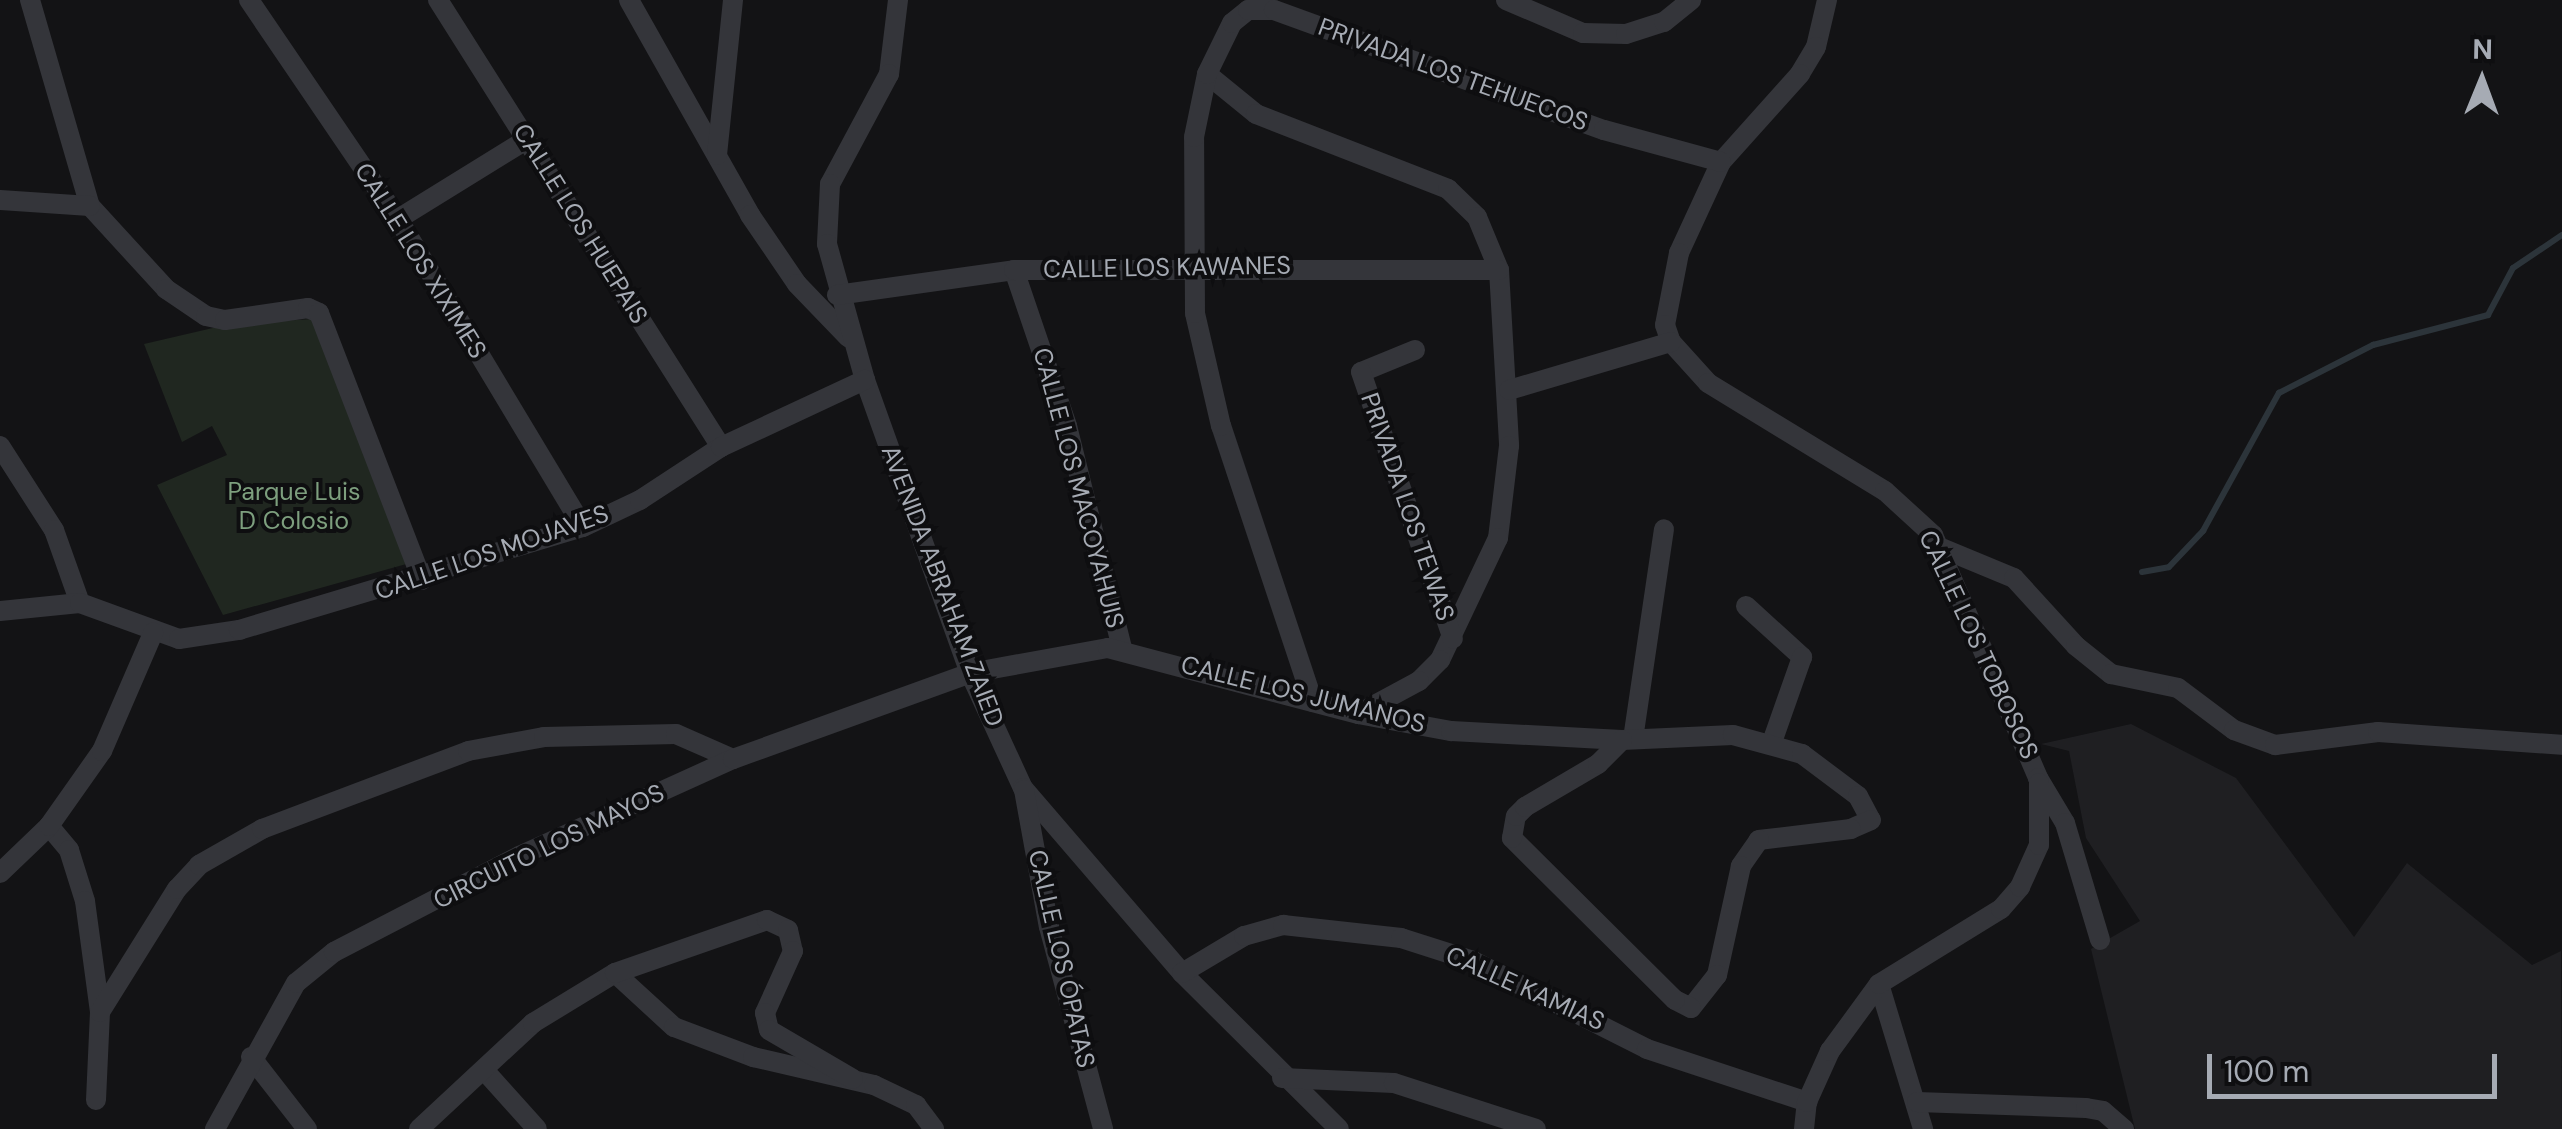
<!DOCTYPE html>
<html>
<head>
<meta charset="utf-8">
<style>
	body { margin:0 }
	#map { position:relative; width:2562px; height:1129px; overflow:hidden; background:#131315; font-family:"DM Sans",sans-serif }
	div>[style] { position:absolute }
	.built>* { inset:0; background:#1f1f22 }
	.green>* { inset:0; background:#202720 }
	.stream>* { height:6px; margin:-3px; padding:0 3px; transform-origin:3px; border-radius:3px; background:#2c343a }
	.minor>* { height:20px; margin:-10px; padding:0 10px; transform-origin:10px; border-radius:10px; background:#34353a }
	span { translate:-50% -50%; white-space:nowrap; text-align:center; line-height:1.15; -webkit-text-stroke:8px #0e0e10; paint-order:stroke }
	.street-label { font-size:25px; color:#a6abb4 }
	.park-label { font-size:25px; color:#7d9f7e }
	.north { position:absolute; left:2432px; top:30px; width:100px; height:100px; -webkit-text-stroke:8px #0e0e10; paint-order:stroke; rotate:1deg; font-size:28px; font-weight:700; line-height:40px; text-align:center; color:#a6abb4 }
	.north::after { content:''; display:block; margin:auto; width:35px; height:45px; background:#a6abb4; clip-path:polygon(50% 0,100% 100%,50% 72%,0 100%) }
	.scale { position:absolute; left:2207px; top:1054px; width:290px; height:45px; box-sizing:border-box; border:5px solid #a6abb4; border-top:0; padding-left:12px; font-size:30px; line-height:35px; white-space:nowrap; color:#a6abb4; -webkit-text-stroke:8px #0e0e10; paint-order:stroke }
</style>
</head>
<body>
<div id="map">
	<div class="built">
		<div style="clip-path:polygon(2131px 724px,2236px 778px,2354px 937px,2407px 863px,2532px 965px,2561px 951px,2562px 1129px,2135px 1129px,2091px 949px,2140px 921px,2086px 838px,2069px 751px,2041px 744px)"></div>
	</div>
	<div class="green">
		<div style="clip-path:polygon(313px 319px,410px 563px,223px 615px,157px 485px,227px 455px,212px 426px,182px 442px,144px 344px,230px 324px)"></div>
	</div>
	<div class="stream">
		<div style="left:2142px;top:572px;width:27px;rotate:-10deg"></div>
		<div style="left:2169px;top:567px;width:50px;rotate:-46.6deg"></div>
		<div style="left:2203px;top:531px;width:158px;rotate:-61.2deg"></div>
		<div style="left:2279px;top:393px;width:106px;rotate:-27.1deg"></div>
		<div style="left:2373px;top:345px;width:119px;rotate:-14.6deg"></div>
		<div style="left:2488px;top:315px;width:53px;rotate:-62deg"></div>
		<div style="left:2513px;top:268px;width:59px;rotate:-34deg"></div>
	</div>
	<div class="minor">
		<div style="left:30px;top:0;width:215px;rotate:73.8deg"></div>
		<div style="left:90px;top:206px;width:113px;rotate:47.5deg"></div>
		<div style="left:166px;top:289px;width:48px;rotate:34deg"></div>
		<div style="left:206px;top:316px;width:19px;rotate:12deg"></div>
		<div style="left:225px;top:320px;width:84px;rotate:-8.2deg"></div>
		<div style="left:308px;top:308px;width:12px;rotate:24deg"></div>
		<div style="left:319px;top:313px;width:286px;rotate:68.9deg"></div>
		<div style="left:249px;top:0;width:265px;rotate:55.8deg"></div>
		<div style="left:398px;top:219px;width:359px;rotate:59deg"></div>
		<div style="left:438px;top:0;width:529px;rotate:57.66deg"></div>
		<div style="left:629px;top:0;width:247px;rotate:60.6deg"></div>
		<div style="left:750px;top:215px;width:83px;rotate:55.7deg"></div>
		<div style="left:797px;top:284px;width:74px;rotate:46.1deg"></div>
		<div style="left:898px;top:0;width:75px;rotate:96.9deg"></div>
		<div style="left:889px;top:74px;width:125px;rotate:118.2deg"></div>
		<div style="left:830px;top:184px;width:60px;rotate:92.9deg"></div>
		<div style="left:827px;top:244px;width:141px;rotate:74.4deg"></div>
		<div style="left:865px;top:380px;width:311px;rotate:70.3deg"></div>
		<div style="left:970px;top:673px;width:127px;rotate:65.3deg"></div>
		<div style="left:1023px;top:788px;width:244px;rotate:49.3deg"></div>
		<div style="left:1182px;top:973px;width:221px;rotate:44.8deg"></div>
		<div style="left:1506px;top:0;width:84px;rotate:23.2deg"></div>
		<div style="left:1583px;top:33px;width:43px;rotate:1.3deg"></div>
		<div style="left:1626px;top:34px;width:40px;rotate:-18deg"></div>
		<div style="left:1664px;top:22px;width:35px;rotate:-39deg"></div>
		<div style="left:1827px;top:0;width:48px;rotate:103.2deg"></div>
		<div style="left:1816px;top:47px;width:31px;rotate:121deg"></div>
		<div style="left:1800px;top:74px;width:118px;rotate:131.9deg"></div>
		<div style="left:1721px;top:162px;width:100px;rotate:114.8deg"></div>
		<div style="left:1679px;top:253px;width:73px;rotate:101deg"></div>
		<div style="left:1665px;top:325px;width:18px;rotate:71deg"></div>
		<div style="left:1671px;top:342px;width:55px;rotate:47.9deg"></div>
		<div style="left:1708px;top:383px;width:207px;rotate:31.4deg"></div>
		<div style="left:1885px;top:491px;width:65px;rotate:42.5deg"></div>
		<div style="left:1933px;top:535px;width:265px;rotate:66.6deg"></div>
		<div style="left:2038px;top:778px;width:52px;rotate:59deg"></div>
		<div style="left:2065px;top:823px;width:122px;rotate:73.3deg"></div>
		<div style="left:1207px;top:74px;width:63px;rotate:39.2deg"></div>
		<div style="left:1256px;top:114px;width:206px;rotate:21.3deg"></div>
		<div style="left:1448px;top:189px;width:40px;rotate:44deg"></div>
		<div style="left:1477px;top:217px;width:57px;rotate:67.5deg"></div>
		<div style="left:1499px;top:270px;width:176px;rotate:86.7deg"></div>
		<div style="left:1509px;top:446px;width:93px;rotate:96.8deg"></div>
		<div style="left:1498px;top:538px;width:135px;rotate:115.4deg"></div>
		<div style="left:1440px;top:660px;width:30px;rotate:135deg"></div>
		<div style="left:1419px;top:681px;width:69px;rotate:151.6deg"></div>
		<div style="left:717px;top:155px;width:156px;rotate:-84.1deg"></div>
		<div style="left:0;top:200px;width:90px;rotate:3.8deg"></div>
		<div style="left:398px;top:219px;width:150px;rotate:-31.7deg"></div>
		<div style="left:1014px;top:270px;width:165px;rotate:71.2deg"></div>
		<div style="left:1067px;top:426px;width:230px;rotate:76.1deg"></div>
		<div style="left:837px;top:295px;width:179px;rotate:-8deg"></div>
		<div style="left:1014px;top:270px;width:485px"></div>
		<div style="left:1415px;top:350px;width:58px;rotate:157.8deg"></div>
		<div style="left:1361px;top:372px;width:282px;rotate:71deg"></div>
		<div style="left:1509px;top:390px;width:169px;rotate:-16.5deg"></div>
		<div style="left:0;top:446px;width:100px;rotate:57.3deg"></div>
		<div style="left:54px;top:530px;width:77px;rotate:70.4deg"></div>
		<div style="left:1939px;top:547px;width:81px;rotate:22.5deg"></div>
		<div style="left:2014px;top:578px;width:92px;rotate:47.6deg"></div>
		<div style="left:2076px;top:646px;width:45px;rotate:38.7deg"></div>
		<div style="left:2111px;top:674px;width:68px;rotate:11.8deg"></div>
		<div style="left:2178px;top:688px;width:70px;rotate:36.9deg"></div>
		<div style="left:2234px;top:730px;width:44px;rotate:20.1deg"></div>
		<div style="left:2275px;top:745px;width:104px;rotate:-7.2deg"></div>
		<div style="left:2378px;top:732px;width:184px;rotate:4deg"></div>
		<div style="left:1746px;top:606px;width:76px;rotate:42.3deg"></div>
		<div style="left:1802px;top:657px;width:90px;rotate:109.4deg"></div>
		<div style="left:0;top:611px;width:80px;rotate:-5.7deg"></div>
		<div style="left:80px;top:603px;width:105px;rotate:20deg"></div>
		<div style="left:179px;top:639px;width:61px;rotate:-8.5deg"></div>
		<div style="left:239px;top:630px;width:359px;rotate:-16.7deg"></div>
		<div style="left:583px;top:527px;width:63px;rotate:-25.3deg"></div>
		<div style="left:640px;top:500px;width:97px;rotate:-33.2deg"></div>
		<div style="left:721px;top:447px;width:159px;rotate:-25deg"></div>
		<div style="left:1313px;top:702px;width:291px;rotate:-108.4deg"></div>
		<div style="left:1221px;top:426px;width:116px;rotate:-103deg"></div>
		<div style="left:1195px;top:313px;width:176px;rotate:-90.3deg"></div>
		<div style="left:1194px;top:137px;width:64px;rotate:-78.3deg"></div>
		<div style="left:1207px;top:74px;width:57px;rotate:-63.9deg"></div>
		<div style="left:1232px;top:23px;width:21px;rotate:-39deg"></div>
		<div style="left:1248px;top:10px;width:26px"></div>
		<div style="left:1274px;top:10px;width:351px;rotate:20deg"></div>
		<div style="left:1604px;top:130px;width:121px;rotate:15.3deg"></div>
		<div style="left:1633px;top:739px;width:212px;rotate:-81.6deg"></div>
		<div style="left:1024px;top:790px;width:139px;rotate:79.7deg"></div>
		<div style="left:1049px;top:927px;width:209px;rotate:75deg"></div>
		<div style="left:49px;top:826px;width:31px;rotate:50deg"></div>
		<div style="left:69px;top:850px;width:53px;rotate:72.6deg"></div>
		<div style="left:85px;top:901px;width:112px;rotate:82.3deg"></div>
		<div style="left:100px;top:1012px;width:88px;rotate:92.6deg"></div>
		<div style="left:0;top:873px;width:68px;rotate:-43.8deg"></div>
		<div style="left:49px;top:826px;width:92px;rotate:-54.8deg"></div>
		<div style="left:102px;top:751px;width:129px;rotate:-66.6deg"></div>
		<div style="left:615px;top:973px;width:80px;rotate:42.5deg"></div>
		<div style="left:674px;top:1027px;width:85px;rotate:20.8deg"></div>
		<div style="left:753px;top:1057px;width:124px;rotate:13deg"></div>
		<div style="left:874px;top:1085px;width:47px;rotate:25.5deg"></div>
		<div style="left:916px;top:1105px;width:30px;rotate:53deg"></div>
		<div style="left:1182px;top:973px;width:72px;rotate:-30.8deg"></div>
		<div style="left:1244px;top:936px;width:41px;rotate:-15.8deg"></div>
		<div style="left:1283px;top:925px;width:119px;rotate:6.3deg"></div>
		<div style="left:1401px;top:938px;width:76px;rotate:17.7deg"></div>
		<div style="left:1473px;top:961px;width:195px;rotate:26.8deg"></div>
		<div style="left:1647px;top:1049px;width:169px;rotate:18.3deg"></div>
		<div style="left:1879px;top:984px;width:152px;rotate:73.1deg"></div>
		<div style="left:100px;top:1012px;width:145px;rotate:-58deg"></div>
		<div style="left:177px;top:889px;width:33px;rotate:-47deg"></div>
		<div style="left:199px;top:865px;width:73px;rotate:-29.7deg"></div>
		<div style="left:262px;top:829px;width:220px;rotate:-20.7deg"></div>
		<div style="left:468px;top:751px;width:77px;rotate:-10.4deg"></div>
		<div style="left:544px;top:737px;width:132px;rotate:-1.3deg"></div>
		<div style="left:676px;top:734px;width:62px;rotate:23.7deg"></div>
		<div style="left:251px;top:1057px;width:91px;rotate:52.1deg"></div>
		<div style="left:484px;top:1070px;width:79px;rotate:48.1deg"></div>
		<div style="left:1282px;top:1078px;width:112px;rotate:2.6deg"></div>
		<div style="left:1394px;top:1083px;width:149px;rotate:17.9deg"></div>
		<div style="left:1917px;top:1102px;width:169px;rotate:2deg"></div>
		<div style="left:2086px;top:1108px;width:17px;rotate:10deg"></div>
		<div style="left:2103px;top:1111px;width:28px;rotate:41deg"></div>
		<div style="left:215px;top:1129px;width:167px;rotate:-61deg"></div>
		<div style="left:296px;top:983px;width:49px;rotate:-39.2deg"></div>
		<div style="left:334px;top:952px;width:208px;rotate:-27.4deg"></div>
		<div style="left:519px;top:856px;width:235px;rotate:-24.4deg"></div>
		<div style="left:733px;top:759px;width:252px;rotate:-19.9deg"></div>
		<div style="left:970px;top:673px;width:140px;rotate:-10.3deg"></div>
		<div style="left:1108px;top:648px;width:259px;rotate:14.8deg"></div>
		<div style="left:1358px;top:714px;width:95px;rotate:10.4deg"></div>
		<div style="left:1451px;top:731px;width:171px;rotate:3deg"></div>
		<div style="left:1622px;top:740px;width:111px;rotate:-2.6deg"></div>
		<div style="left:1733px;top:735px;width:72px;rotate:15.4deg"></div>
		<div style="left:1802px;top:754px;width:70px;rotate:36.9deg"></div>
		<div style="left:1858px;top:796px;width:27px;rotate:62deg"></div>
		<div style="left:1871px;top:820px;width:22px;rotate:156deg"></div>
		<div style="left:1851px;top:829px;width:93px;rotate:173.2deg"></div>
		<div style="left:1759px;top:840px;width:32px;rotate:125deg"></div>
		<div style="left:1741px;top:866px;width:112px;rotate:102.4deg"></div>
		<div style="left:1717px;top:975px;width:42px;rotate:128.2deg"></div>
		<div style="left:1691px;top:1008px;width:18px;rotate:-153deg"></div>
		<div style="left:1675px;top:1000px;width:230px;rotate:-135.2deg"></div>
		<div style="left:1512px;top:838px;width:22px;rotate:-80deg"></div>
		<div style="left:1516px;top:816px;width:13px;rotate:-45deg"></div>
		<div style="left:1525px;top:807px;width:85px;rotate:-30.5deg"></div>
		<div style="left:1598px;top:764px;width:34px;rotate:-45deg"></div>
		<div style="left:419px;top:1129px;width:156px;rotate:-42.9deg"></div>
		<div style="left:533px;top:1023px;width:96px;rotate:-31.4deg"></div>
		<div style="left:615px;top:973px;width:161px;rotate:-19.2deg"></div>
		<div style="left:767px;top:920px;width:23px;rotate:25deg"></div>
		<div style="left:788px;top:930px;width:22px;rotate:77deg"></div>
		<div style="left:793px;top:951px;width:68px;rotate:114.3deg"></div>
		<div style="left:765px;top:1013px;width:17px;rotate:77deg"></div>
		<div style="left:769px;top:1030px;width:97px;rotate:30.3deg"></div>
		<div style="left:1804px;top:1129px;width:27px;rotate:-84deg"></div>
		<div style="left:1807px;top:1102px;width:56px;rotate:-65.7deg"></div>
		<div style="left:1830px;top:1051px;width:83px;rotate:-53.8deg"></div>
		<div style="left:1879px;top:984px;width:143px;rotate:-31.6deg"></div>
		<div style="left:2001px;top:909px;width:29px;rotate:-49deg"></div>
		<div style="left:2020px;top:887px;width:46px;rotate:-65.7deg"></div>
		<div style="left:2039px;top:845px;width:62px;rotate:-90deg"></div>
	</div>
	<div class="street-label">
		<span style="left:1453px;top:75px;rotate:20deg">PRIVADA LOS TEHUECOS</span>
		<span style="left:580px;top:224px;rotate:58deg">CALLE LOS HUEPAIS</span>
		<span style="left:420px;top:261px;rotate:58deg">CALLE LOS XIXIMES</span>
		<span style="left:1167px;top:268px;rotate:-1deg">CALLE LOS KAWANES</span>
		<span style="left:1078px;top:488px;rotate:75deg">CALLE LOS MACOYAHUIS</span>
		<span style="left:1407px;top:507px;rotate:71deg">PRIVADA LOS TEWAS</span>
		<span style="left:492px;top:553px;rotate:-19deg">CALLE LOS MOJAVES</span>
		<span style="left:942px;top:586px;rotate:69deg">AVENIDA ABRAHAM ZAIED</span>
		<span style="left:1978px;top:645px;rotate:65deg">CALLE LOS TOBOSOS</span>
		<span style="left:1303px;top:695px;rotate:14deg">CALLE LOS JUMANOS</span>
		<span style="left:549px;top:847px;rotate:-26deg">CIRCUITO LOS MAYOS</span>
		<span style="left:1061px;top:959px;rotate:77deg">CALLE LOS ÓPATAS</span>
		<span style="left:1525px;top:989px;rotate:24deg">CALLE KAMIAS</span>
	</div>
	<div class="park-label">
		<span style="left:294px;top:507px">Parque Luis<br>D Colosio</span>
	</div>
	<div class="north">N</div>
	<div class="scale">100 m</div>
</div>
</body>
</html>
